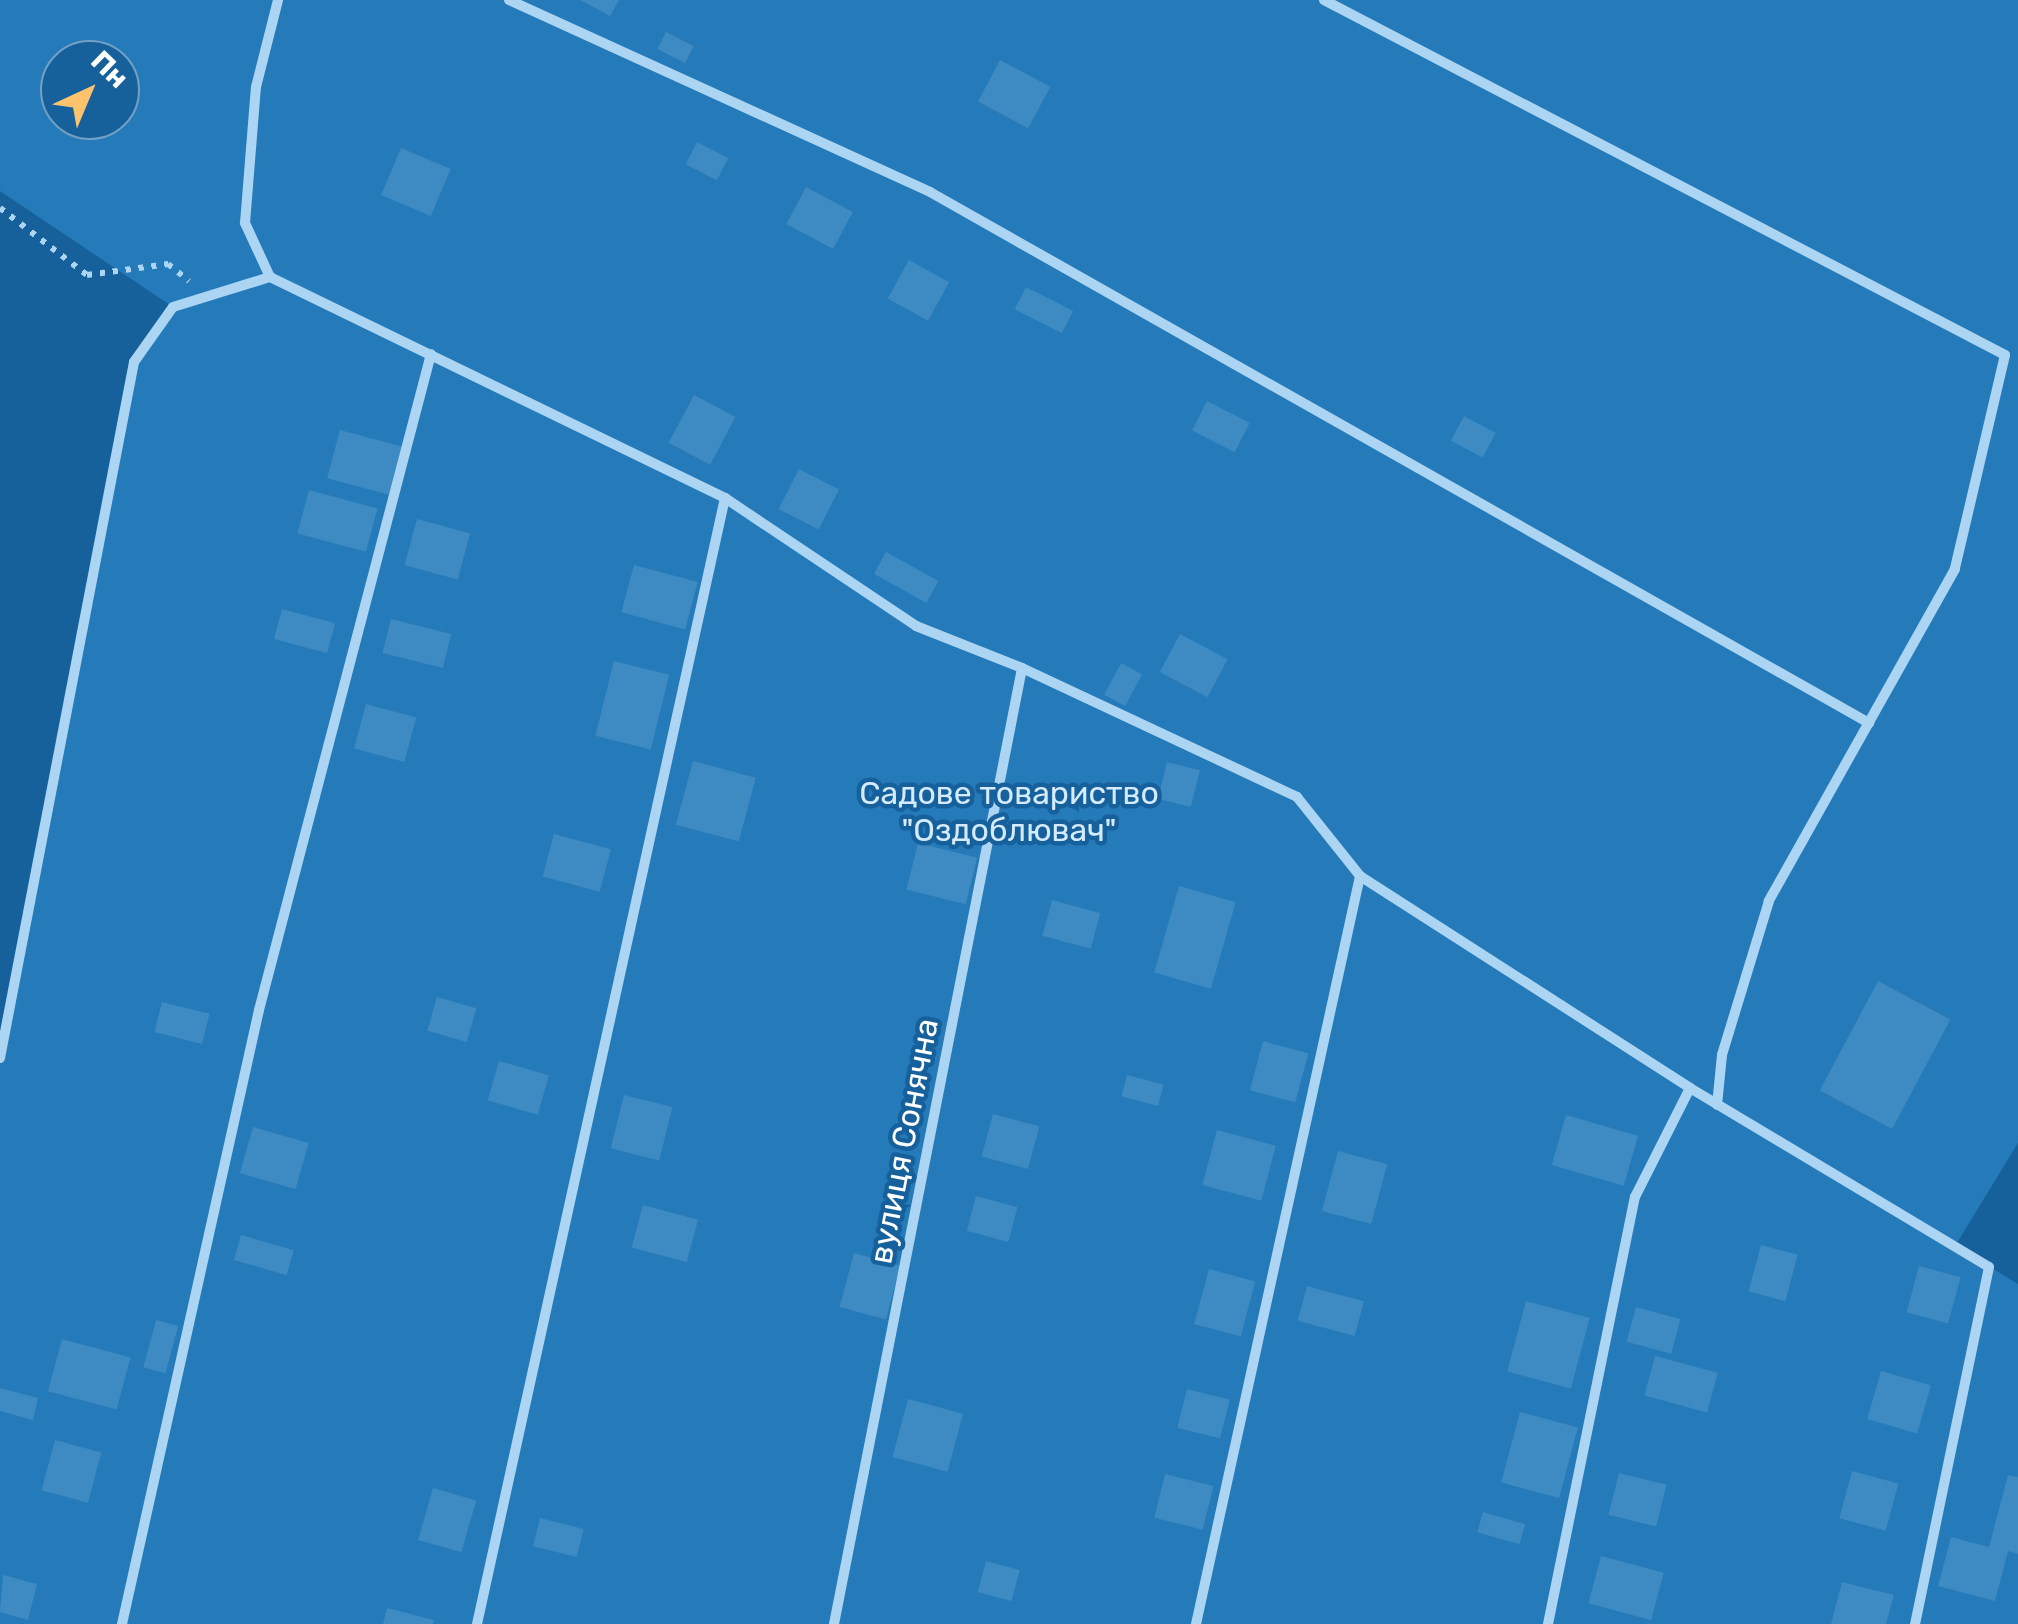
<!DOCTYPE html>
<html>
<head>
<meta charset="utf-8">
<style>
	body { margin:0 }
	#map { position:relative; width:2018px; height:1624px; overflow:hidden; background:#16619c; font-family:Rubik,sans-serif }
	div>[style] { position:absolute }
	.green>* { inset:0; background:#257ab9 }
	.building>* { inset:0; background:#3e8ac2; transform-origin:0 0 }
	.path>* { height:6px; margin-top:-3px; transform-origin:0; background:repeating-linear-gradient(90deg,#acd5f3 0 5px,transparent 0 13px) }
	.street>* { height:10px; margin:-5px; padding:0 5px; transform-origin:5px; border-radius:5px; background:#acd5f3 }
	span { translate:-50% -50%; white-space:nowrap; text-align:center; line-height:1.15; -webkit-text-stroke:9px #16619c; paint-order:stroke }
	.park-label { font-size:32px; color:#d4ebfd }
	.street-label { font-size:32px; color:#fff }
	.north { position:absolute; left:40px; top:40px; width:100px; height:100px; box-sizing:border-box; background:#16619c; border:2px solid #73a0c4; border-radius:50%; rotate:44deg; font-size:28px; font-weight:700; line-height:40px; text-align:center; color:#fff }
	.north::after { content:''; display:block; margin:auto; width:35px; height:45px; background:#ffc36e; clip-path:polygon(50% 0,100% 100%,50% 72%,0 100%) }
</style>
</head>
<body>
<div id="map">
	<div class="green">
		<div style="clip-path:polygon(evenodd,0 0,2018px 0,2018px 1143px,1955px 1246px,2018px 1284px,2018px 1624px,0 1624px,0 1058px,134px 362px,173px 307px,0 191px,0 0,60px 60px,120px 60px,120px 120px,60px 120px,60px 60px)"></div>
	</div>
	<div class="building">
		<div style="clip-path:polygon(580px 0,619px 0,610px 16px)"></div>
		<div style="left:666px;top:32px;width:31px;height:19px;rotate:27deg"></div>
		<div style="left:1000px;top:60px;width:57px;height:47px;rotate:28deg"></div>
		<div style="left:697px;top:142px;width:35px;height:25px;rotate:27deg"></div>
		<div style="left:401px;top:148px;width:54px;height:51px;rotate:23deg"></div>
		<div style="left:806px;top:187px;width:53px;height:42px;rotate:28deg"></div>
		<div style="left:909px;top:260px;width:46px;height:44px;rotate:29deg"></div>
		<div style="left:1026px;top:287px;width:53px;height:25px;rotate:27deg"></div>
		<div style="left:694px;top:395px;width:47px;height:54px;rotate:28deg"></div>
		<div style="left:1207px;top:401px;width:48px;height:33px;rotate:27deg"></div>
		<div style="left:1464px;top:416px;width:36px;height:28px;rotate:28deg"></div>
		<div style="left:340px;top:430px;width:64px;height:50px;rotate:15deg"></div>
		<div style="left:799px;top:469px;width:45px;height:45px;rotate:27deg"></div>
		<div style="left:309px;top:490px;width:71px;height:45px;rotate:15deg"></div>
		<div style="left:417px;top:519px;width:55px;height:48px;rotate:15deg"></div>
		<div style="left:886px;top:552px;width:60px;height:25px;rotate:29deg"></div>
		<div style="left:634px;top:565px;width:66px;height:49px;rotate:15deg"></div>
		<div style="left:282px;top:609px;width:55px;height:31px;rotate:15deg"></div>
		<div style="left:391px;top:619px;width:62px;height:35px;rotate:14deg"></div>
		<div style="left:1180px;top:634px;width:54px;height:43px;rotate:28deg"></div>
		<div style="left:614px;top:661px;width:57px;height:77px;rotate:14deg"></div>
		<div style="left:1121px;top:663px;width:24px;height:36px;rotate:28deg"></div>
		<div style="left:366px;top:704px;width:52px;height:46px;rotate:15deg"></div>
		<div style="left:693px;top:761px;width:65px;height:66px;rotate:15deg"></div>
		<div style="left:1167px;top:762px;width:34px;height:38px;rotate:14deg"></div>
		<div style="left:554px;top:834px;width:59px;height:44px;rotate:15deg"></div>
		<div style="left:918px;top:843px;width:61px;height:48px;rotate:14deg"></div>
		<div style="left:1179px;top:886px;width:59px;height:90px;rotate:16deg"></div>
		<div style="left:1052px;top:900px;width:50px;height:37px;rotate:15deg"></div>
		<div style="left:1878px;top:981px;width:82px;height:124px;rotate:28deg"></div>
		<div style="left:437px;top:997px;width:41px;height:35px;rotate:16deg"></div>
		<div style="left:162px;top:1002px;width:49px;height:31px;rotate:14deg"></div>
		<div style="left:1263px;top:1041px;width:47px;height:51px;rotate:15deg"></div>
		<div style="left:499px;top:1061px;width:52px;height:41px;rotate:16deg"></div>
		<div style="left:1127px;top:1075px;width:38px;height:22px;rotate:15deg"></div>
		<div style="left:624px;top:1095px;width:50px;height:55px;rotate:14deg"></div>
		<div style="left:993px;top:1114px;width:48px;height:44px;rotate:15deg"></div>
		<div style="left:1566px;top:1115px;width:75px;height:52px;rotate:16deg"></div>
		<div style="left:253px;top:1127px;width:58px;height:48px;rotate:16deg"></div>
		<div style="left:1217px;top:1130px;width:61px;height:57px;rotate:15deg"></div>
		<div style="left:1338px;top:1151px;width:51px;height:62px;rotate:15deg"></div>
		<div style="left:976px;top:1196px;width:43px;height:36px;rotate:15deg"></div>
		<div style="left:643px;top:1205px;width:57px;height:44px;rotate:15deg"></div>
		<div style="left:241px;top:1235px;width:55px;height:26px;rotate:16deg"></div>
		<div style="left:1761px;top:1245px;width:38px;height:48px;rotate:15deg"></div>
		<div style="left:854px;top:1253px;width:48px;height:56px;rotate:15deg"></div>
		<div style="left:1919px;top:1266px;width:43px;height:48px;rotate:15deg"></div>
		<div style="left:1209px;top:1269px;width:48px;height:57px;rotate:15deg"></div>
		<div style="left:1307px;top:1286px;width:59px;height:36px;rotate:15deg"></div>
		<div style="left:1526px;top:1301px;width:66px;height:73px;rotate:15deg"></div>
		<div style="left:1636px;top:1307px;width:46px;height:36px;rotate:15deg"></div>
		<div style="left:156px;top:1320px;width:23px;height:49px;rotate:15deg"></div>
		<div style="left:62px;top:1339px;width:71px;height:54px;rotate:15deg"></div>
		<div style="left:1655px;top:1356px;width:65px;height:41px;rotate:15deg"></div>
		<div style="left:1881px;top:1371px;width:52px;height:50px;rotate:16deg"></div>
		<div style="clip-path:polygon(0 1388px,38px 1398px,33px 1420px,0 1411px)"></div>
		<div style="left:1187px;top:1389px;width:44px;height:40px;rotate:14deg"></div>
		<div style="left:908px;top:1399px;width:57px;height:60px;rotate:15deg"></div>
		<div style="left:1520px;top:1412px;width:60px;height:73px;rotate:15deg"></div>
		<div style="left:55px;top:1440px;width:48px;height:52px;rotate:15deg"></div>
		<div style="left:1852px;top:1471px;width:48px;height:49px;rotate:15deg"></div>
		<div style="left:1619px;top:1473px;width:49px;height:43px;rotate:14deg"></div>
		<div style="left:1165px;top:1474px;width:50px;height:45px;rotate:14deg"></div>
		<div style="clip-path:polygon(2008px 1475px,2018px 1477px,2018px 1554px,2008px 1551px,1995px 1601px,1938px 1586px,1951px 1537px,1989px 1547px)"></div>
		<div style="left:433px;top:1488px;width:45px;height:54px;rotate:16deg"></div>
		<div style="left:1483px;top:1512px;width:44px;height:21px;rotate:16deg"></div>
		<div style="left:540px;top:1518px;width:45px;height:29px;rotate:14deg"></div>
		<div style="left:1601px;top:1556px;width:65px;height:49px;rotate:15deg"></div>
		<div style="left:986px;top:1561px;width:35px;height:32px;rotate:15deg"></div>
		<div style="clip-path:polygon(3px 1575px,37px 1584px,28px 1620px,0 1612px)"></div>
		<div style="clip-path:polygon(1842px 1582px,1894px 1595px,1886px 1624px,1831px 1624px)"></div>
		<div style="clip-path:polygon(387px 1608px,434px 1620px,433px 1624px,383px 1624px)"></div>
	</div>
	<div class="path">
		<div style="left:0;top:208px;width:110px;rotate:37.6deg"></div>
		<div style="left:87px;top:275px;width:82px;rotate:-7.7deg"></div>
		<div style="left:168px;top:264px;width:27px;rotate:39deg"></div>
	</div>
	<div class="street">
		<div style="left:509px;top:0;width:463px;rotate:24.5deg"></div>
		<div style="left:930px;top:192px;width:1079px;rotate:29.49deg"></div>
		<div style="left:1324px;top:0;width:768px;rotate:27.53deg"></div>
		<div style="left:2005px;top:355px;width:220px;rotate:103.2deg"></div>
		<div style="left:1955px;top:569px;width:381px;rotate:119.3deg"></div>
		<div style="left:1769px;top:901px;width:161px;rotate:107deg"></div>
		<div style="left:1722px;top:1055px;width:50px;rotate:95.7deg"></div>
		<div style="left:270px;top:277px;width:60px;rotate:-114.8deg"></div>
		<div style="left:245px;top:223px;width:136px;rotate:-85.4deg"></div>
		<div style="left:256px;top:87px;width:90px;rotate:-75.8deg"></div>
		<div style="left:0;top:1058px;width:709px;rotate:-79.1deg"></div>
		<div style="left:134px;top:362px;width:67px;rotate:-54.7deg"></div>
		<div style="left:173px;top:307px;width:102px;rotate:-17.2deg"></div>
		<div style="left:270px;top:277px;width:506px;rotate:25.91deg"></div>
		<div style="left:725px;top:498px;width:230px;rotate:33.8deg"></div>
		<div style="left:916px;top:626px;width:114px;rotate:21.6deg"></div>
		<div style="left:1022px;top:668px;width:304px;rotate:25.1deg"></div>
		<div style="left:1297px;top:797px;width:101px;rotate:51.4deg"></div>
		<div style="left:1360px;top:876px;width:392px;rotate:32.7deg"></div>
		<div style="left:1690px;top:1088px;width:348px;rotate:30.9deg"></div>
		<div style="left:1989px;top:1267px;width:365px;rotate:101.7deg"></div>
		<div style="left:122px;top:1624px;width:629px;rotate:-77.42deg"></div>
		<div style="left:259px;top:1010px;width:678px;rotate:-75.31deg"></div>
		<div style="left:477px;top:1624px;width:1153px;rotate:-77.58deg"></div>
		<div style="left:834px;top:1624px;width:974px;rotate:-78.87deg"></div>
		<div style="left:1196px;top:1624px;width:766px;rotate:-77.63deg"></div>
		<div style="left:1548px;top:1624px;width:436px;rotate:-78.5deg"></div>
		<div style="left:1635px;top:1197px;width:122px;rotate:-63.2deg"></div>
	</div>
	<div class="park-label">
		<span style="left:1009px;top:812px">Садове товариство<br>"Оздоблювач"</span>
	</div>
	<div class="street-label">
		<span style="left:904px;top:1141px;rotate:-79deg">вулиця Сонячна</span>
	</div>
	<div class="north">Пн</div>
</div>
</body>
</html>
